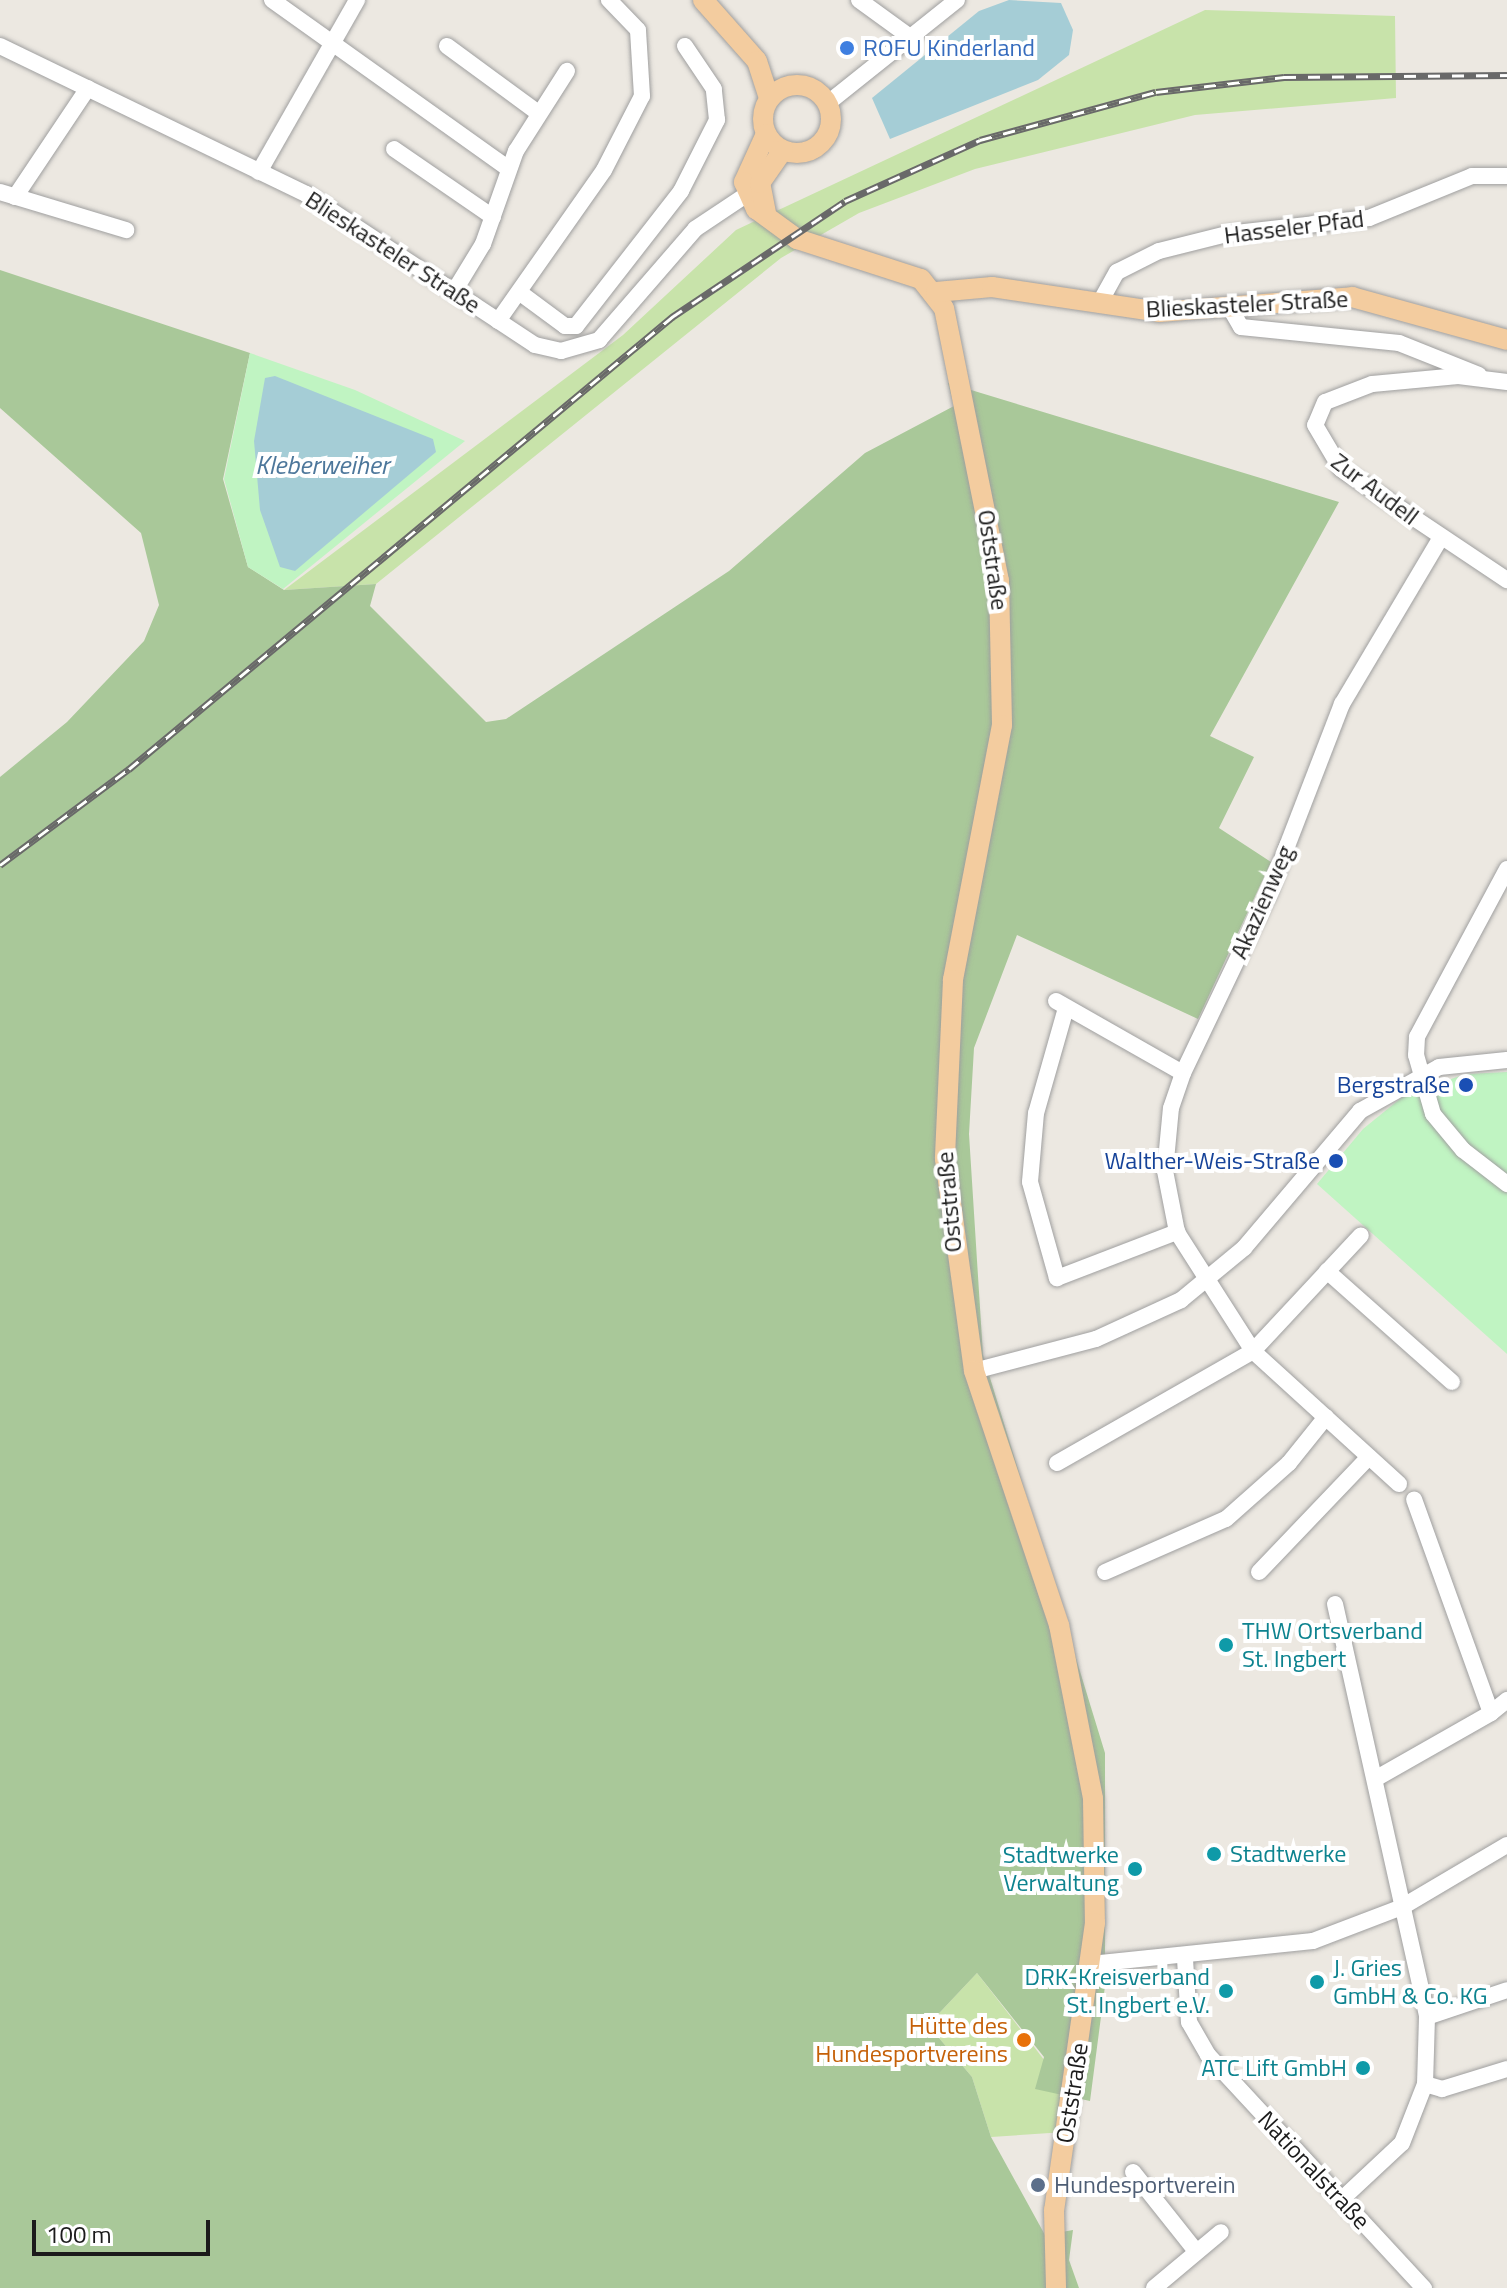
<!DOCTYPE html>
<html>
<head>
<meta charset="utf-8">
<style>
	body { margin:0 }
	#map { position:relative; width:1507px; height:2288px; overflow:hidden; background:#ece8e1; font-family:"Titillium Web",sans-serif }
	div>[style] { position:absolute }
	.grass>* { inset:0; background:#c8e3aa }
	.forest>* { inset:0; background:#a9c899 }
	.park>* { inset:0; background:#c0f4c2 }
	.water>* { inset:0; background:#a5cdd6 }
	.roads { filter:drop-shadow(0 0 2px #9f9f9f) drop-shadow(0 0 2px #9f9f9f) }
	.minor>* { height:16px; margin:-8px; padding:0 8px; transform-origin:8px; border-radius:8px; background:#fff }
	.major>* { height:20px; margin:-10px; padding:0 10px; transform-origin:10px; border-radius:10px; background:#f3cc9f }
	.major>.ring { margin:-10px; padding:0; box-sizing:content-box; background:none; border:20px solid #f3cc9f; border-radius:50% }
	.rail>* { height:7px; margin-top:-3.5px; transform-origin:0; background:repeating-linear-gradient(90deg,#fff 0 12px,#696969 0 24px); box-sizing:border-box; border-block:2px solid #696969 }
	.dots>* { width:22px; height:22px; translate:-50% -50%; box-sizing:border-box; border:4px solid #fff; border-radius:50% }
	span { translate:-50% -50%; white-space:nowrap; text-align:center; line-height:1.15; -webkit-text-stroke:8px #fff; paint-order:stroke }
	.shop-label { font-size:24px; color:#366cbe }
	.left { translate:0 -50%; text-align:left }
	.street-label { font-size:24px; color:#1b1b1b }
	.transit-label { font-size:24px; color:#164399 }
	.right { translate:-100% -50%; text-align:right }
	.culture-label { font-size:24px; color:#0d838f }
	.food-label { font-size:24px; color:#c56008 }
	.service-label { font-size:24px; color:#4e5e75 }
	.water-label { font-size:26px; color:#4d779b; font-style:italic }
	.scale { position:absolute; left:32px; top:2220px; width:178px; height:36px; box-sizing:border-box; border:4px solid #1b1b1b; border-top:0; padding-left:10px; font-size:24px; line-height:28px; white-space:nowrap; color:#1b1b1b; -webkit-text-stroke:6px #fff; paint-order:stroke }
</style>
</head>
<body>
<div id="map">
	<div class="grass">
		<div style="clip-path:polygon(1205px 10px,1395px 16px,1396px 98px,1195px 115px,975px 169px,859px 213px,781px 258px,376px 584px,284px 590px,623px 335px,736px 230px)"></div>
		<div style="clip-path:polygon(977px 1973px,1072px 2096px,1065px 2132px,991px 2137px,972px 2077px,928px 2025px)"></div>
	</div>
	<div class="forest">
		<div style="clip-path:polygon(0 270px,250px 353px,223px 479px,248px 567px,284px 590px,376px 584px,370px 606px,486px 722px,506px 719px,729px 571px,865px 453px,954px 406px,948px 383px,1339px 502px,1210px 736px,1254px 757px,1219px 828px,1271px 862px,1198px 1019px,1017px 935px,974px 1048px,969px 1134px,983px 1355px,1105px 1753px,1105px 1986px,1090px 2101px,1035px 2089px,1044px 2057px,977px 1973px,928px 2025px,972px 2077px,991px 2137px,1045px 2235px,1073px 2230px,1069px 2260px,1079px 2288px,0 2288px,0 777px,67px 722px,144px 641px,159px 605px,141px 533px,0 408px)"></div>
	</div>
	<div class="park">
		<div style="clip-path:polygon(250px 353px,355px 390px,465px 441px,283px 589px,248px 567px,224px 479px)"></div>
		<div style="clip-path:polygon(1507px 1072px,1507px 1354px,1317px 1184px,1363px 1129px,1406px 1094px,1466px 1074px)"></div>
	</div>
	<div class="water">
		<div style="clip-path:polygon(1009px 0,1061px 3px,1073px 30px,1069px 55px,1038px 80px,890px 139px,872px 98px,979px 11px)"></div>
		<div style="clip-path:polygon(275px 376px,433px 439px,436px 452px,295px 571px,280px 567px,260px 510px,254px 441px,265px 378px)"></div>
	</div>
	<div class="roads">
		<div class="minor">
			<div style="left:272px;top:0;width:291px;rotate:35.5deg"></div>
			<div style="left:859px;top:0;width:63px;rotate:36deg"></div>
			<div style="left:0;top:46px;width:340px;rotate:25.8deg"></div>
			<div style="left:306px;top:194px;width:274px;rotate:33.4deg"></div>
			<div style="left:535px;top:345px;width:27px;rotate:13deg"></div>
			<div style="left:561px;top:351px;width:40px;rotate:-16deg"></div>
			<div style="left:599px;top:340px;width:147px;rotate:-49.1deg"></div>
			<div style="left:695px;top:229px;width:61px;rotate:-33.7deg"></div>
			<div style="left:447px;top:46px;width:112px;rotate:36.3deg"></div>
			<div style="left:828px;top:103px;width:165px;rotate:-38.6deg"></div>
			<div style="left:394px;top:149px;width:120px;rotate:34.5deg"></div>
			<div style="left:259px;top:172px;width:198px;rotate:-60.3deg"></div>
			<div style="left:0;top:192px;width:132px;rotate:16.8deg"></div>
			<div style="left:15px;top:197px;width:131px;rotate:-56.2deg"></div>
			<div style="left:455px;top:290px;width:54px;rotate:-58.7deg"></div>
			<div style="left:483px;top:244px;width:99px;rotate:-70.5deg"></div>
			<div style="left:516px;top:151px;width:95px;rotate:-57.5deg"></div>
			<div style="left:519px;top:292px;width:57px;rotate:36.5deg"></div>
			<div style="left:565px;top:326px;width:11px"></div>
			<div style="left:576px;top:326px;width:171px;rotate:-52.1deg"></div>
			<div style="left:681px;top:191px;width:80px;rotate:-63.1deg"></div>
			<div style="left:717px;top:120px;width:31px;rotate:-96deg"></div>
			<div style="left:714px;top:89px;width:52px;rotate:-124deg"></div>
			<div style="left:1099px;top:304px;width:37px;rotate:-61deg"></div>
			<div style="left:1117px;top:272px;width:47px;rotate:-26.6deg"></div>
			<div style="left:1159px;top:251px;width:70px;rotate:-14deg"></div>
			<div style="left:1227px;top:234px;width:143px;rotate:-6.4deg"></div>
			<div style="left:1369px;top:218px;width:111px;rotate:-22.2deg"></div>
			<div style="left:1472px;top:176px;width:35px"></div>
			<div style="left:1230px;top:308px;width:22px;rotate:60deg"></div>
			<div style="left:1241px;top:327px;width:159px;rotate:5.8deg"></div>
			<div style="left:1399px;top:343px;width:86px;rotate:21.8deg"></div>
			<div style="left:498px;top:321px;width:184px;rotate:-54.9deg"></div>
			<div style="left:604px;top:170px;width:83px;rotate:-62.8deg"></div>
			<div style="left:642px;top:96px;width:66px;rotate:-93.5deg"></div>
			<div style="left:638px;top:30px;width:42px;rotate:-134deg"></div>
			<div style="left:1507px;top:382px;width:49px;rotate:-173deg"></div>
			<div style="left:1458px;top:376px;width:86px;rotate:174.7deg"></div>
			<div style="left:1372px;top:384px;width:50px;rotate:159deg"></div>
			<div style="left:1325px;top:402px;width:25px;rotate:113deg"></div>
			<div style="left:1315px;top:425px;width:51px;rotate:59.4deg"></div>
			<div style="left:1341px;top:469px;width:200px;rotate:33.8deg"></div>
			<div style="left:1507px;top:869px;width:191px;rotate:118.2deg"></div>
			<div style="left:1417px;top:1037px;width:18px;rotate:93deg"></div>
			<div style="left:1416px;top:1055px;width:61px;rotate:73.9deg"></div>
			<div style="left:1433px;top:1114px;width:47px;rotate:50.2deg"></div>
			<div style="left:1463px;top:1150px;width:56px;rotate:37.7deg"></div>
			<div style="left:1056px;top:1001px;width:146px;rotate:29.6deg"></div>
			<div style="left:1066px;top:1008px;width:109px;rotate:105.9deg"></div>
			<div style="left:1036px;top:1113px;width:69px;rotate:95deg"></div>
			<div style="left:1030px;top:1182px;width:100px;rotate:74.3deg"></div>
			<div style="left:1057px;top:1278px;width:129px;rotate:-21deg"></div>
			<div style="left:1327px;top:1271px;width:167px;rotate:41.6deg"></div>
			<div style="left:974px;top:1371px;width:126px;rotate:-14.7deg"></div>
			<div style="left:1096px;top:1339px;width:94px;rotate:-24.6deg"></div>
			<div style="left:1181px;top:1300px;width:82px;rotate:-39.5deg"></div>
			<div style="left:1244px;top:1248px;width:180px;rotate:-49.7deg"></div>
			<div style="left:1360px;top:1111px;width:90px;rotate:-29.1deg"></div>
			<div style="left:1439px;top:1067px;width:68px;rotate:-5.9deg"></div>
			<div style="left:1057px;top:1463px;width:226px;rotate:-29.7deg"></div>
			<div style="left:1253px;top:1351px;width:158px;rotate:-47deg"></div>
			<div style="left:1399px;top:1484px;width:197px;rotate:-137.7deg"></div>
			<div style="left:1253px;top:1351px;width:141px;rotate:-122.6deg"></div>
			<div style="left:1177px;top:1232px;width:62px;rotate:-101.1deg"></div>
			<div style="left:1165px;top:1171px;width:63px;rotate:-84.6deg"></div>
			<div style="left:1171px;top:1108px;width:37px;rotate:-71deg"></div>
			<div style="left:1183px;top:1073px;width:199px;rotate:-64.5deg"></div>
			<div style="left:1269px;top:893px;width:203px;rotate:-68.9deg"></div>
			<div style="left:1342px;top:704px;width:194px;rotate:-59.3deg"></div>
			<div style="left:1105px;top:1572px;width:132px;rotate:-23.7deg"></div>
			<div style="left:1226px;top:1519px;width:84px;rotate:-41.6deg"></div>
			<div style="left:1289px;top:1463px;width:59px;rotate:-51.2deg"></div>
			<div style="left:1259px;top:1572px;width:159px;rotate:-46.3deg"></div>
			<div style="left:1335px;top:1604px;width:423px;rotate:77.4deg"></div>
			<div style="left:1427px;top:2017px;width:67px;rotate:91.7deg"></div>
			<div style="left:1425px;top:2084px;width:18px;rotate:16deg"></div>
			<div style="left:1442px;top:2089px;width:68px;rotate:-17.1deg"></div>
			<div style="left:1491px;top:1713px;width:21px;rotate:-39deg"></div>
			<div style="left:1375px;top:1779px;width:133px;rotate:-29.6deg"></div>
			<div style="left:1491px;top:1713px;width:227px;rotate:-109.8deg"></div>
			<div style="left:1185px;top:1959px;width:63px;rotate:86.4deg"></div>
			<div style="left:1189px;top:2022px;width:38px;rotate:60deg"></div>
			<div style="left:1208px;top:2055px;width:318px;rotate:47.2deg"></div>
			<div style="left:1091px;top:1964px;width:223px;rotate:-5.9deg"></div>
			<div style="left:1313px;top:1941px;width:95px;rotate:-20.9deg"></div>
			<div style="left:1402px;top:1907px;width:122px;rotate:-30.6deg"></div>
			<div style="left:1427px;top:2017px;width:84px;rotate:-18.6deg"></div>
			<div style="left:1133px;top:2172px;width:100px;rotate:51.5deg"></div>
			<div style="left:1341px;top:2200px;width:83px;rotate:-43.1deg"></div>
			<div style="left:1402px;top:2143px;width:63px;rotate:-68.7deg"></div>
			<div style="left:1154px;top:2288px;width:87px;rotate:-39.9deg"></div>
		</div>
		<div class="major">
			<div style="left:703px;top:0;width:81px;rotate:48.5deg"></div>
			<div style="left:757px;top:61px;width:39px;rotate:72deg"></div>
			<div class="ring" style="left:763px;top:85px;width:48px;height:48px"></div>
			<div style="left:766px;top:134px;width:53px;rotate:114.6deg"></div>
			<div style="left:744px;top:182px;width:30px;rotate:66deg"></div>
			<div style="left:756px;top:209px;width:51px;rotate:36.2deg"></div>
			<div style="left:797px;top:239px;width:130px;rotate:17.9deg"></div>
			<div style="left:921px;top:279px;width:37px;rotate:52deg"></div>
			<div style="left:944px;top:308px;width:278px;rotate:78.6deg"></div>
			<div style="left:999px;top:581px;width:144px;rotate:88.8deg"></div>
			<div style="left:1002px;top:725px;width:260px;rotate:100.9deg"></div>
			<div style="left:953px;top:980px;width:179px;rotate:92.6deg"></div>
			<div style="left:945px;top:1159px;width:214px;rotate:82.2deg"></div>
			<div style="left:974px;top:1371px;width:268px;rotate:71.5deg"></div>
			<div style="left:1059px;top:1625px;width:177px;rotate:78.9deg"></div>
			<div style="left:1093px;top:1799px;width:124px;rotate:89.1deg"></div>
			<div style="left:1095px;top:1923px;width:290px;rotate:98.1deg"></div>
			<div style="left:1054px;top:2210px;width:78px;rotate:88.5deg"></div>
			<div style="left:766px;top:213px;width:31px;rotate:-101deg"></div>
			<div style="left:760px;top:183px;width:40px;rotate:-55.1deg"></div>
			<div style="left:936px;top:292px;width:56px;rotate:-5.1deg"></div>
			<div style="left:992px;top:287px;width:169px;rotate:8.5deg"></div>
			<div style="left:1159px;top:312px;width:194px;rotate:-4.4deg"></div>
			<div style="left:1352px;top:297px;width:161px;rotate:15.5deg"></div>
		</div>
	</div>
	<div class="rail">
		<div style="left:0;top:865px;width:161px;rotate:-36.7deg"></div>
		<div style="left:129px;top:769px;width:707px;rotate:-39.77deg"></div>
		<div style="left:672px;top:317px;width:208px;rotate:-33.8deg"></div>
		<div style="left:845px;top:201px;width:148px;rotate:-24.3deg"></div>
		<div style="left:980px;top:140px;width:182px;rotate:-15.3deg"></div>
		<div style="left:1156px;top:92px;width:129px;rotate:-6.7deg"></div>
		<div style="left:1284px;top:77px;width:223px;rotate:-0.5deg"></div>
	</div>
	<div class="dots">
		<div style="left:847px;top:48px;background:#3f7fe0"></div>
		<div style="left:1466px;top:1085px;background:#1a4fb4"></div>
		<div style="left:1336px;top:1161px;background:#1a4fb4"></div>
		<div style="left:1226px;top:1645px;background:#0f9aa8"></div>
		<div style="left:1214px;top:1854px;background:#0f9aa8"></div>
		<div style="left:1135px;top:1869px;background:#0f9aa8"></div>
		<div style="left:1317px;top:1982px;background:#0f9aa8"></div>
		<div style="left:1226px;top:1991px;background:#0f9aa8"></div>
		<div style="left:1024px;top:2040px;background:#e8710a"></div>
		<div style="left:1363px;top:2068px;background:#0f9aa8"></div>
		<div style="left:1038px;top:2185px;background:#5c6f8a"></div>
	</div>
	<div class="shop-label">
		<span class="left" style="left:863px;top:48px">ROFU Kinderland</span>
	</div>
	<div class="street-label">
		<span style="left:1294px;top:227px;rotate:-7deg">Hasseler Pfad</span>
		<span style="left:393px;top:252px;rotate:33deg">Blieskasteler Straße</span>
		<span style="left:1247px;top:304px;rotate:-3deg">Blieskasteler Straße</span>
		<span style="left:1375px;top:489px;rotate:37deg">Zur Audell</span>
		<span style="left:993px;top:560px;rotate:82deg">Oststraße</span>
		<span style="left:1262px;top:902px;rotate:-66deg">Akazienweg</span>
		<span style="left:949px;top:1202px;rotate:-95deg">Oststraße</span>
		<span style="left:1072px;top:2093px;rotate:-81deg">Oststraße</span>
		<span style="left:1314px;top:2170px;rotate:47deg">Nationalstraße</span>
	</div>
	<div class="transit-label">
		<span class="right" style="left:1450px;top:1085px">Bergstraße</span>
		<span class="right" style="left:1320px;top:1161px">Walther-Weis-Straße</span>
	</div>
	<div class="culture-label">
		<span class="left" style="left:1242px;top:1645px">THW Ortsverband<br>St. Ingbert</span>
		<span class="left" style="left:1230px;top:1854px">Stadtwerke</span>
		<span class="right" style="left:1119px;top:1869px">Stadtwerke<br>Verwaltung</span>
		<span class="left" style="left:1333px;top:1982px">J. Gries<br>GmbH &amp; Co. KG</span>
		<span class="right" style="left:1210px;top:1991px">DRK-Kreisverband<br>St. Ingbert e.V.</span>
		<span class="right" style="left:1347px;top:2068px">ATC Lift GmbH</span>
	</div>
	<div class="food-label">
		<span class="right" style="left:1008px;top:2040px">Hütte des<br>Hundesportvereins</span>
	</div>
	<div class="service-label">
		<span class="left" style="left:1054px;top:2185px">Hundesportverein</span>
	</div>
	<div class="water-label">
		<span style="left:322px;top:465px">Kleberweiher</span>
	</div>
	<div class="scale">100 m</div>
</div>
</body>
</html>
